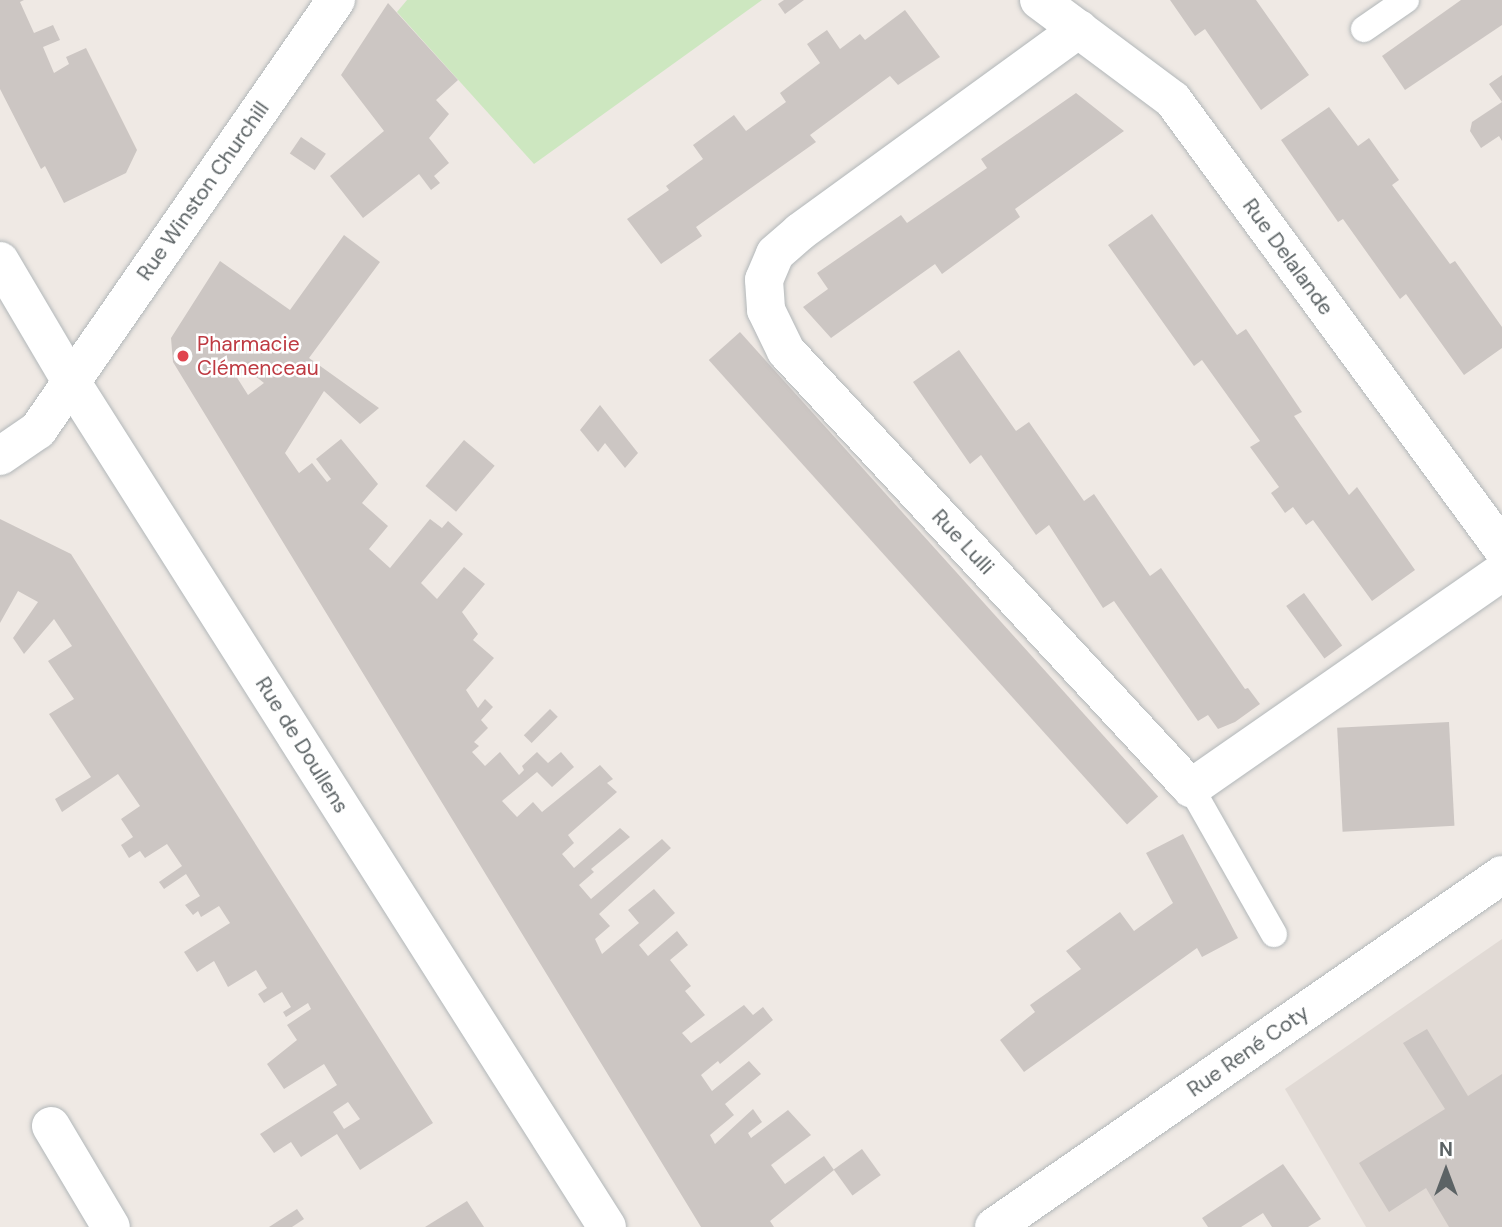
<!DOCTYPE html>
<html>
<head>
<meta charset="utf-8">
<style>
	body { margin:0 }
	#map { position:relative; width:1502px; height:1227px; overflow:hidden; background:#efe9e4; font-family:"DM Sans",sans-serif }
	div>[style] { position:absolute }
	.education>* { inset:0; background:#e1dad5 }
	.green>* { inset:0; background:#cde7c0 }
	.building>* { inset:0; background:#ccc6c3; transform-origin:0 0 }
	.roads { filter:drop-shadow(0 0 2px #b2b7b9) drop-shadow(0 0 2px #b2b7b9) }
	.service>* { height:26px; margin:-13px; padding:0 13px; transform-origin:13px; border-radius:13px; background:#fff }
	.minor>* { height:38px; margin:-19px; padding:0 19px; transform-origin:19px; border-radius:19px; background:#fff }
	.dots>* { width:19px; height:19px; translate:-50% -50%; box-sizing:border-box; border:4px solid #fff; border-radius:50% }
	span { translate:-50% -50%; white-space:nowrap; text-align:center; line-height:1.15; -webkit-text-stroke:5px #fff; paint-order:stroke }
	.street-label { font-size:21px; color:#5c6365 }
	.health-label { font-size:21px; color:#be3a42 }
	.left { translate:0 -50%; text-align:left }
	.north { position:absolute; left:1411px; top:1136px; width:70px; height:70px; -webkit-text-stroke:5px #fff; paint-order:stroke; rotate:0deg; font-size:19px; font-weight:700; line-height:28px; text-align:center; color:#5c6365 }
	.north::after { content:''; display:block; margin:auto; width:24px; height:32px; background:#5c6365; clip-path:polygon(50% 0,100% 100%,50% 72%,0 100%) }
</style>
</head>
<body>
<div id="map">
	<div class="education">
		<div style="clip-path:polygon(1502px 939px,1502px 1227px,1366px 1227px,1285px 1089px)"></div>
	</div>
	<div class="green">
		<div style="clip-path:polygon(407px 0,762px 0,534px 164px,397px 12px)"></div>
	</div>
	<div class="building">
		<div style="clip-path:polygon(0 0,24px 0,20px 2px,34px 33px,53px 25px,60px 40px,43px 47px,54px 73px,69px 64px,66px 57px,86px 48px,137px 150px,126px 173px,64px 203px,45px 166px,41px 169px,0 89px)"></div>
		<div style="clip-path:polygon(784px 0,804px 0,785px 14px,778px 4px)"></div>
		<div style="clip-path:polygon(1170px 0,1256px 0,1309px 75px,1261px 110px,1205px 29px,1195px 36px)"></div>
		<div style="clip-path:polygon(1461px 0,1502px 0,1502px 25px,1405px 90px,1382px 56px)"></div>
		<div style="clip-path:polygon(388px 3px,458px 80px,436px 100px,449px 114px,429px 138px,449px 163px,434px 176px,440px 183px,431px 190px,419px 174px,363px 218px,330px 176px,384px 131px,341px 75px)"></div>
		<div style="clip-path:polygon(905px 10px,940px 57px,898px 85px,890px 76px,810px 135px,816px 142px,696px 227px,702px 236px,661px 264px,627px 219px,669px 190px,666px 186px,703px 159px,693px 145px,734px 115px,746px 131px,786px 102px,780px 93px,820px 63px,807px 44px,827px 30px,840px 49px,860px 34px,865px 40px)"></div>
		<div style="clip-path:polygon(1502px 75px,1502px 141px,1499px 136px,1481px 148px,1470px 131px,1472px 122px,1502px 102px,1489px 84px)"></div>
		<div style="clip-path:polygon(1076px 93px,1124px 131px,1015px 209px,1020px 217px,942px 274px,935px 264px,831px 338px,803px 307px,828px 289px,817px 273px,901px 215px,907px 223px,987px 168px,981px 159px)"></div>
		<div style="clip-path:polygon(1329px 107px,1358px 146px,1369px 138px,1399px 180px,1392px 185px,1450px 264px,1455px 261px,1502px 327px,1502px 348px,1464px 375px,1406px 294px,1400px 299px,1343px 219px,1338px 222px,1281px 140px)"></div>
		<div style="left:301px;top:137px;width:30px;height:20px;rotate:34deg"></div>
		<div style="clip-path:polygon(1152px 214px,1237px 335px,1246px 329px,1302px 412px,1294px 416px,1349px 495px,1357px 487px,1415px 570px,1372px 601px,1313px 520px,1306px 525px,1293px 507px,1285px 513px,1271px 493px,1279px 487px,1250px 447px,1260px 441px,1202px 360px,1194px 366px,1108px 245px)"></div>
		<div style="clip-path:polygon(evenodd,344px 235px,380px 262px,309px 358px,379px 408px,360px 424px,324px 391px,285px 453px,299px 473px,312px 463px,327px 482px,331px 479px,316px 459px,341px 439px,378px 484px,362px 503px,388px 526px,369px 549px,390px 568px,430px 519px,442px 528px,448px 521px,463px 534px,421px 583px,437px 599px,464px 567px,485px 584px,462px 612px,478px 634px,473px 640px,494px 658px,466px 690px,478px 708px,485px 699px,493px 707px,481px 720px,488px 728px,474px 742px,479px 746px,472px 752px,485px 766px,500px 752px,519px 775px,524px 770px,522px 766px,537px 752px,548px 763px,561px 752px,574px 767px,552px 787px,537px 772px,502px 801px,517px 817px,533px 802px,542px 812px,600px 765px,613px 779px,607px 783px,617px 792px,568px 835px,574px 843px,562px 854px,574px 868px,620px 828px,630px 837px,591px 869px,594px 872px,579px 885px,591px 899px,662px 839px,671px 848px,599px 914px,610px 926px,595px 939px,602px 954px,639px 923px,628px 910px,654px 889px,675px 913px,639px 945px,648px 956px,677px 931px,688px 945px,670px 960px,691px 986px,685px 991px,705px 1015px,682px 1033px,691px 1043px,744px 1005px,753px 1015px,763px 1007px,773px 1020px,720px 1064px,718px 1061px,701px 1075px,712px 1091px,749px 1061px,761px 1074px,725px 1104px,734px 1115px,710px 1135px,715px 1144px,753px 1109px,762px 1122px,748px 1133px,751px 1138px,788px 1110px,811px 1135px,771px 1165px,785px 1184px,824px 1156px,834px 1170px,770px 1221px,774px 1227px,701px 1227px,173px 362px,171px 338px,220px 261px,290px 310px,344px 235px,248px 370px,264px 383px,248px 395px,236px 376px,248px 370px)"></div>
		<div style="left:740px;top:332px;width:625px;height:42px;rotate:48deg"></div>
		<div style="clip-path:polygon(959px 350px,1016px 431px,1029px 422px,1084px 501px,1094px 494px,1150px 576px,1161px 568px,1245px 689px,1248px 688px,1260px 704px,1235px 722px,1218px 729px,1208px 715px,1198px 721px,1114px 601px,1103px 608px,1049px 525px,1036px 535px,981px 455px,970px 464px,913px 382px)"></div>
		<div style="clip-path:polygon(600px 405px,638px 453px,625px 468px,605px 443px,598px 452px,580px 430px)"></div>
		<div style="left:464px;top:440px;width:40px;height:60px;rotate:40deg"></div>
		<div style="clip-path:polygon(evenodd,0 519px,71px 554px,433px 1123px,360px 1170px,337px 1134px,301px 1157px,291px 1142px,274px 1153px,260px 1134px,337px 1085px,324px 1064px,284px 1089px,267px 1064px,297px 1040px,287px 1025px,311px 1009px,308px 1003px,286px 1017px,283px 1012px,291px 1007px,282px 992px,264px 1003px,258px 994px,267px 988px,256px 970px,228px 987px,214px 961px,197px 972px,184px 952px,230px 923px,219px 906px,201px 917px,198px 911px,193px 915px,185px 905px,200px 896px,186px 874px,164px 889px,159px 882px,182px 866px,167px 844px,145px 858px,140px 851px,129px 858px,121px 845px,133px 837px,121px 819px,140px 806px,118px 774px,62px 812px,55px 799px,91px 777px,49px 714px,74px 699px,48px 661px,72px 646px,54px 619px,24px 654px,13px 638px,38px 602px,18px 591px,0 623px,0 519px,348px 1102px,360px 1119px,344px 1129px,333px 1112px,348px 1102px)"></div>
		<div style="left:1304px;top:593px;width:65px;height:22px;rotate:54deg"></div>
		<div style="left:550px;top:709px;width:11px;height:37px;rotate:45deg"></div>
		<div style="left:1449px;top:722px;width:104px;height:112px;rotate:87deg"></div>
		<div style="clip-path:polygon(1183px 834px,1238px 938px,1202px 957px,1197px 948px,1024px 1072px,1000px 1040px,1035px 1012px,1030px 1005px,1081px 969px,1066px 951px,1120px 912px,1134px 931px,1173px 903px,1146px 853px)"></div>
		<div style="clip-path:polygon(1427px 1029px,1468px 1096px,1502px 1074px,1502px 1227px,1449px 1227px,1426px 1188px,1389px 1212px,1359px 1163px,1445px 1109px,1403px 1043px)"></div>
		<div style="left:862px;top:1149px;width:32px;height:35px;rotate:54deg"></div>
		<div style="clip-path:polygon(1283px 1164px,1321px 1219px,1308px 1227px,1272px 1227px,1263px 1213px,1241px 1227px,1208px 1227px,1202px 1218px)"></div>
		<div style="clip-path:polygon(467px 1201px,484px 1227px,425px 1227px)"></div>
		<div style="clip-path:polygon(297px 1209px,304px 1219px,292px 1227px,269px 1227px)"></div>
	</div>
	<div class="roads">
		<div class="service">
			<div style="left:1364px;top:29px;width:51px;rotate:-34.6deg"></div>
			<div style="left:1191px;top:788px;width:168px;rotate:60.4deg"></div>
		</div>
		<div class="minor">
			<div style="left:1039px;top:0;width:167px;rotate:36.7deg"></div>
			<div style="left:1173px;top:100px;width:556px;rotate:53.71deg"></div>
			<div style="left:1079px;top:29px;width:345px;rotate:144deg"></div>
			<div style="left:800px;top:232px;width:33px;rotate:139deg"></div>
			<div style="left:775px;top:254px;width:28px;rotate:113deg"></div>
			<div style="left:764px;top:280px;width:30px;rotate:86deg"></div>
			<div style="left:766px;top:310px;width:46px;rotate:64deg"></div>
			<div style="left:786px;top:351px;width:596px;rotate:47.18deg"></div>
			<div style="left:1191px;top:788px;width:379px;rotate:-34.8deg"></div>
			<div style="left:0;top:261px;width:142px;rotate:59.5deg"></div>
			<div style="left:72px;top:383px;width:999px;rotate:57.63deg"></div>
			<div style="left:0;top:456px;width:46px;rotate:-34.4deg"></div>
			<div style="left:38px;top:430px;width:523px;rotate:-55.28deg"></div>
			<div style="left:51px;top:1126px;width:117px;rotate:59.3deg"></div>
			<div style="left:994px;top:1227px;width:618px;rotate:-34.72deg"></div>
		</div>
	</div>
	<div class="dots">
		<div style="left:183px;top:356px;background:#e0444e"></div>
	</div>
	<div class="street-label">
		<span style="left:203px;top:191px;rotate:-55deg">Rue Winston Churchill</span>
		<span style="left:1288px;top:257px;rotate:54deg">Rue Delalande</span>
		<span style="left:963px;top:542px;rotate:47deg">Rue Lulli</span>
		<span style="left:302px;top:745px;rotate:58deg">Rue de Doullens</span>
		<span style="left:1248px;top:1051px;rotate:-35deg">Rue René Coty</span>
	</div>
	<div class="health-label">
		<span class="left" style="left:197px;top:356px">Pharmacie<br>Clémenceau</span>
	</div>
	<div class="north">N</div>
</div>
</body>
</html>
